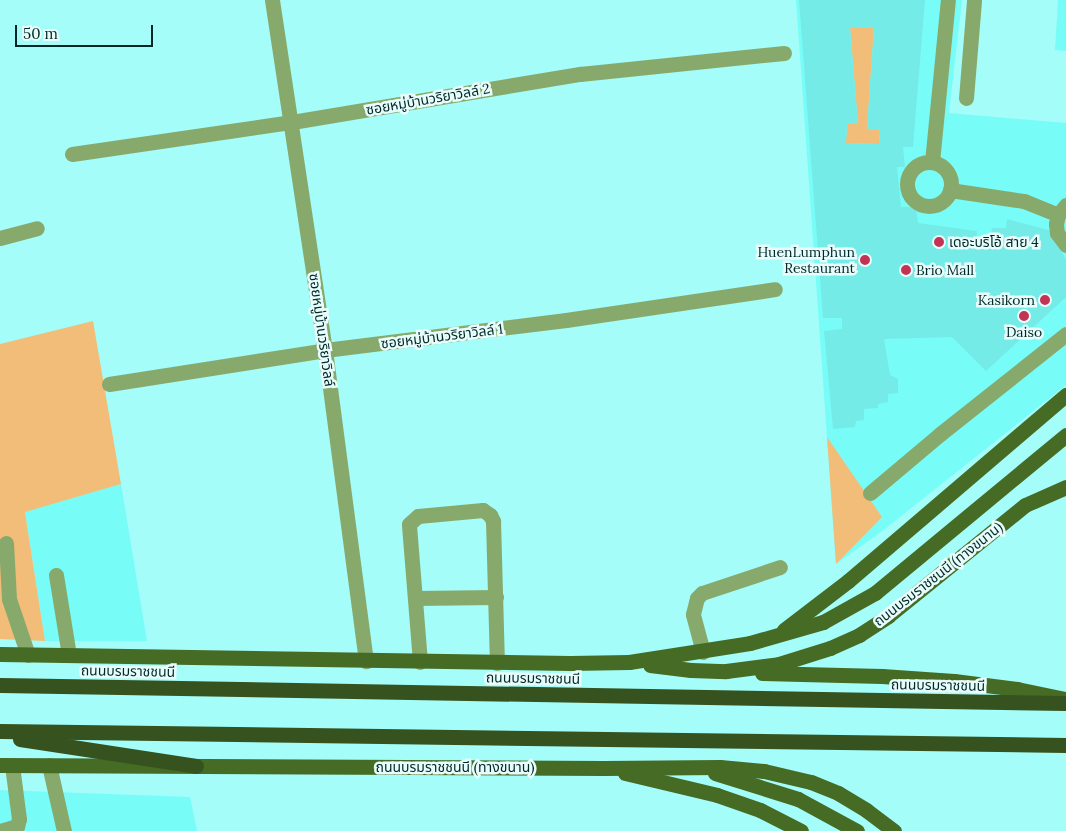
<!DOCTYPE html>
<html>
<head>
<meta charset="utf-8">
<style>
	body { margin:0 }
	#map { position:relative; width:1066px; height:831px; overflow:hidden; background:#a4fdf9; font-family:Lora,"Noto Sans Thai",serif }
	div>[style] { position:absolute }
	.built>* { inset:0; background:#78fcf8 }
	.green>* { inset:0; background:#f2bd79 }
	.building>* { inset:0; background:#75ebe7 }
	.minor>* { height:15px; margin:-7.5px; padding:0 7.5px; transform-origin:7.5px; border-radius:7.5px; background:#87aa6c }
	.minor>.ring { margin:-7.5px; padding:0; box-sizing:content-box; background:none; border:15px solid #87aa6c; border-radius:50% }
	.major>* { height:15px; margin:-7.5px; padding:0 7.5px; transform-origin:7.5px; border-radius:7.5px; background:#466b25 }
	.highway>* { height:15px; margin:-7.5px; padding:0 7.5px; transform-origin:7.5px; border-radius:7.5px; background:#36521f }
	.dots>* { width:14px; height:14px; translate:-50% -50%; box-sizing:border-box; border:2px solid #e8fcfb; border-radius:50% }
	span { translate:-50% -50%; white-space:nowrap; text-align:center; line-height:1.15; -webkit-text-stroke:5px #e8fcfb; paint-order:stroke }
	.street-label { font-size:14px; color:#002827 }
	.poi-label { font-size:14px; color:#002827 }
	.left { translate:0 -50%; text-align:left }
	.right { translate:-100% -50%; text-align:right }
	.scale { position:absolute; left:15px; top:25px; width:138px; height:22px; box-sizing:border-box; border:2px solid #002827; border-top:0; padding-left:6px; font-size:15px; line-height:18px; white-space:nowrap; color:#002827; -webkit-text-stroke:4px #e8fcfb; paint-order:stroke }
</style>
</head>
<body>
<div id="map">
	<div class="built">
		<div style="clip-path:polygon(796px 0,962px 0,949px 113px,1066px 123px,1066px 385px,885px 529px,836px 564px)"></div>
		<div style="clip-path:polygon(1058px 0,1066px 0,1066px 51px,1055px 50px)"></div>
		<div style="clip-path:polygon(121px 484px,147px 641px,45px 641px,25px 511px)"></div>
		<div style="clip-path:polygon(0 790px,190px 797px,197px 831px,0 831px)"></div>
	</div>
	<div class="green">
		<div style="clip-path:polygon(850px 28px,874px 28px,867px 129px,880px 130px,879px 144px,846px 143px,847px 124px,858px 124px)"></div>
		<div style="clip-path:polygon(93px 321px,121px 484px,25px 512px,45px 641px,0 639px,0 344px)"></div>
		<div style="clip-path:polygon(827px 437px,882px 517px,836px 564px)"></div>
	</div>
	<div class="building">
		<div style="clip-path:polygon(evenodd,799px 0,925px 0,913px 147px,903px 147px,905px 167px,897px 167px,901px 207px,916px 207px,918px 223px,977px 231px,976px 246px,989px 247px,992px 228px,1006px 228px,1007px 219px,1052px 231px,1066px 260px,1066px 297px,986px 371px,952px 337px,884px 339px,890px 375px,898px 379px,898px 393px,888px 394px,888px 402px,878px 404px,878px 408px,864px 409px,864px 420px,856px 421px,855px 427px,833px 429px,824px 331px,842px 329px,842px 318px,823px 318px,799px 0,850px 28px,874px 28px,867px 130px,880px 130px,879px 144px,846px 143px,847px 124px,858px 124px,850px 28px)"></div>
	</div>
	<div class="minor">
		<div style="left:272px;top:0;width:354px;rotate:81.4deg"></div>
		<div style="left:325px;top:350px;width:314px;rotate:82.5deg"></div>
		<div style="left:966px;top:98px;width:98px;rotate:-85.3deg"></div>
		<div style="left:72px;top:154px;width:222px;rotate:-8.3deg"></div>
		<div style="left:292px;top:122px;width:292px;rotate:-9.5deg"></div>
		<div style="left:580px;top:74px;width:205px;rotate:-5.9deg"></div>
		<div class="ring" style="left:907px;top:162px;width:29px;height:29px"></div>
		<div style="left:932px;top:162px;width:163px;rotate:-84.4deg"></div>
		<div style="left:950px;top:190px;width:75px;rotate:8.5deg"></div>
		<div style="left:1024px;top:201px;width:37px;rotate:22deg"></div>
		<div style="left:1066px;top:205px;width:13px;rotate:129deg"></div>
		<div style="left:1058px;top:215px;width:9px;rotate:103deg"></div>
		<div style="left:1056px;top:224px;width:9px;rotate:84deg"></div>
		<div style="left:1057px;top:233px;width:15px;rotate:53deg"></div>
		<div style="left:0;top:238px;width:38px;rotate:-15deg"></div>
		<div style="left:109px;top:384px;width:219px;rotate:-8.9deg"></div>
		<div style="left:325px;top:350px;width:243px;rotate:-7.1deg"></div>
		<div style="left:566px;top:320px;width:211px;rotate:-8.4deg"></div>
		<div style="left:870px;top:493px;width:92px;rotate:-40.1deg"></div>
		<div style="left:940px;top:434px;width:161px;rotate:-38.4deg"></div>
		<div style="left:6px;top:543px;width:56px;rotate:86.9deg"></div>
		<div style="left:9px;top:599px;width:59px;rotate:71.3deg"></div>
		<div style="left:56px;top:575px;width:81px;rotate:80.8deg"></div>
		<div style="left:416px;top:598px;width:80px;rotate:-0.7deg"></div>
		<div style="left:703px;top:652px;width:39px;rotate:-105deg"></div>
		<div style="left:693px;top:614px;width:16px;rotate:-76deg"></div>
		<div style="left:697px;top:598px;width:7px;rotate:-45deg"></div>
		<div style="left:702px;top:593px;width:82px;rotate:-18.4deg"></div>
		<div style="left:420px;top:662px;width:138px;rotate:-94.6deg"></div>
		<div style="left:409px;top:524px;width:12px;rotate:-42deg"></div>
		<div style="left:418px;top:516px;width:65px;rotate:-5.3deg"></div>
		<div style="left:483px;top:510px;width:9px;rotate:36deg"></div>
		<div style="left:490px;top:515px;width:7px;rotate:63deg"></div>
		<div style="left:493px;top:521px;width:142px;rotate:88.4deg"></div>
		<div style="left:49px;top:765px;width:68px;rotate:77.2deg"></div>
		<div style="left:0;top:831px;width:18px;rotate:-16deg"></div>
		<div style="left:17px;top:826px;width:7px;rotate:-74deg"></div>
		<div style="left:19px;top:819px;width:54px;rotate:-97.4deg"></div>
	</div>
	<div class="major">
		<div style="left:784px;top:630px;width:81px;rotate:-37.4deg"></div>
		<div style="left:848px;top:581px;width:287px;rotate:-40.5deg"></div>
		<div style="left:0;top:654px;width:570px;rotate:0.9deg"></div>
		<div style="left:570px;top:663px;width:59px;rotate:-1deg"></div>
		<div style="left:629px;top:662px;width:122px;rotate:-8.9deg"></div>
		<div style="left:750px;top:643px;width:76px;rotate:-16deg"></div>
		<div style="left:823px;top:622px;width:60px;rotate:-29.1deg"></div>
		<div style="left:875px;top:593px;width:248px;rotate:-39.6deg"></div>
		<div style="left:650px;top:665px;width:41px;rotate:7deg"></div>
		<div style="left:691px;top:670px;width:35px;rotate:2deg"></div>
		<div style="left:726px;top:671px;width:53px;rotate:-7.5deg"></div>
		<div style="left:779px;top:664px;width:53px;rotate:-17.4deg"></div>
		<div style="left:830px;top:648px;width:32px;rotate:-24deg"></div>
		<div style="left:859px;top:635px;width:35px;rotate:-33deg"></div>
		<div style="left:888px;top:616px;width:176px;rotate:-39deg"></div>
		<div style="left:1025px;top:505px;width:45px;rotate:-23.7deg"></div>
		<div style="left:762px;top:673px;width:120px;rotate:1.4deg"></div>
		<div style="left:882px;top:676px;width:72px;rotate:4deg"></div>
		<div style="left:954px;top:681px;width:64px;rotate:7.2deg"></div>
		<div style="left:1017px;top:689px;width:49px;rotate:11.8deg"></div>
		<div style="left:0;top:765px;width:604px;rotate:0.28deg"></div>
		<div style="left:604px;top:768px;width:116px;rotate:-0.5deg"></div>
		<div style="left:720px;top:767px;width:44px;rotate:5.2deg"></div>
		<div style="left:764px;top:771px;width:48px;rotate:13.2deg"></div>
		<div style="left:811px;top:782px;width:29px;rotate:22deg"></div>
		<div style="left:838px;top:793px;width:33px;rotate:31deg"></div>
		<div style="left:866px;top:810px;width:35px;rotate:37deg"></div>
		<div style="left:625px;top:773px;width:95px;rotate:13.4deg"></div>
		<div style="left:717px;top:795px;width:46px;rotate:19.2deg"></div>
		<div style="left:760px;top:810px;width:46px;rotate:27.1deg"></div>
		<div style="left:715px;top:773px;width:87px;rotate:17.4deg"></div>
		<div style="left:798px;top:799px;width:67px;rotate:28.5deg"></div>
	</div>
	<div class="highway">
		<div style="left:0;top:685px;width:1066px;rotate:0.97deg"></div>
		<div style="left:0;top:731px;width:1066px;rotate:0.75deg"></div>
		<div style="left:20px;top:739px;width:178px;rotate:8.7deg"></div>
	</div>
	<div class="dots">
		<div style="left:939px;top:242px;background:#c33354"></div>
		<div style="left:865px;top:260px;background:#c33354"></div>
		<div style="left:906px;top:270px;background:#c33354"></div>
		<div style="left:1045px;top:300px;background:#c33354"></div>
		<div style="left:1024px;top:316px;background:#c33354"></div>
	</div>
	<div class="street-label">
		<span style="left:428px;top:99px;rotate:-10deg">ซอยหมู่บ้านวริยาวิลล์ 2</span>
		<span style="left:322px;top:330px;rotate:82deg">ซอยหมู่บ้านวริยาวิลล์</span>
		<span style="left:442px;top:336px;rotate:-7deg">ซอยหมู่บ้านวริยาวิลล์ 1</span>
		<span style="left:938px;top:574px;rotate:-38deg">ถนนบรมราชชนนี (ทางขนาน)</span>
		<span style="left:128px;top:671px;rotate:1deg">ถนนบรมราชชนนี</span>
		<span style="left:533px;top:678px;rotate:1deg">ถนนบรมราชชนนี</span>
		<span style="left:938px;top:685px;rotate:1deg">ถนนบรมราชชนนี</span>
		<span style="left:455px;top:767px">ถนนบรมราชชนนี (ทางขนาน)</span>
	</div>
	<div class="poi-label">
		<span class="left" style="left:949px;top:242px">เดอะบริโอ้ สาย 4</span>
		<span class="right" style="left:855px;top:260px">HuenLumphun<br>Restaurant</span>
		<span class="left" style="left:916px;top:270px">Brio Mall</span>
		<span class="right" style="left:1035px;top:300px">Kasikorn</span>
		<span style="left:1024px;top:332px">Daiso</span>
	</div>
	<div class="scale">50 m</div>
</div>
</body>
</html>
